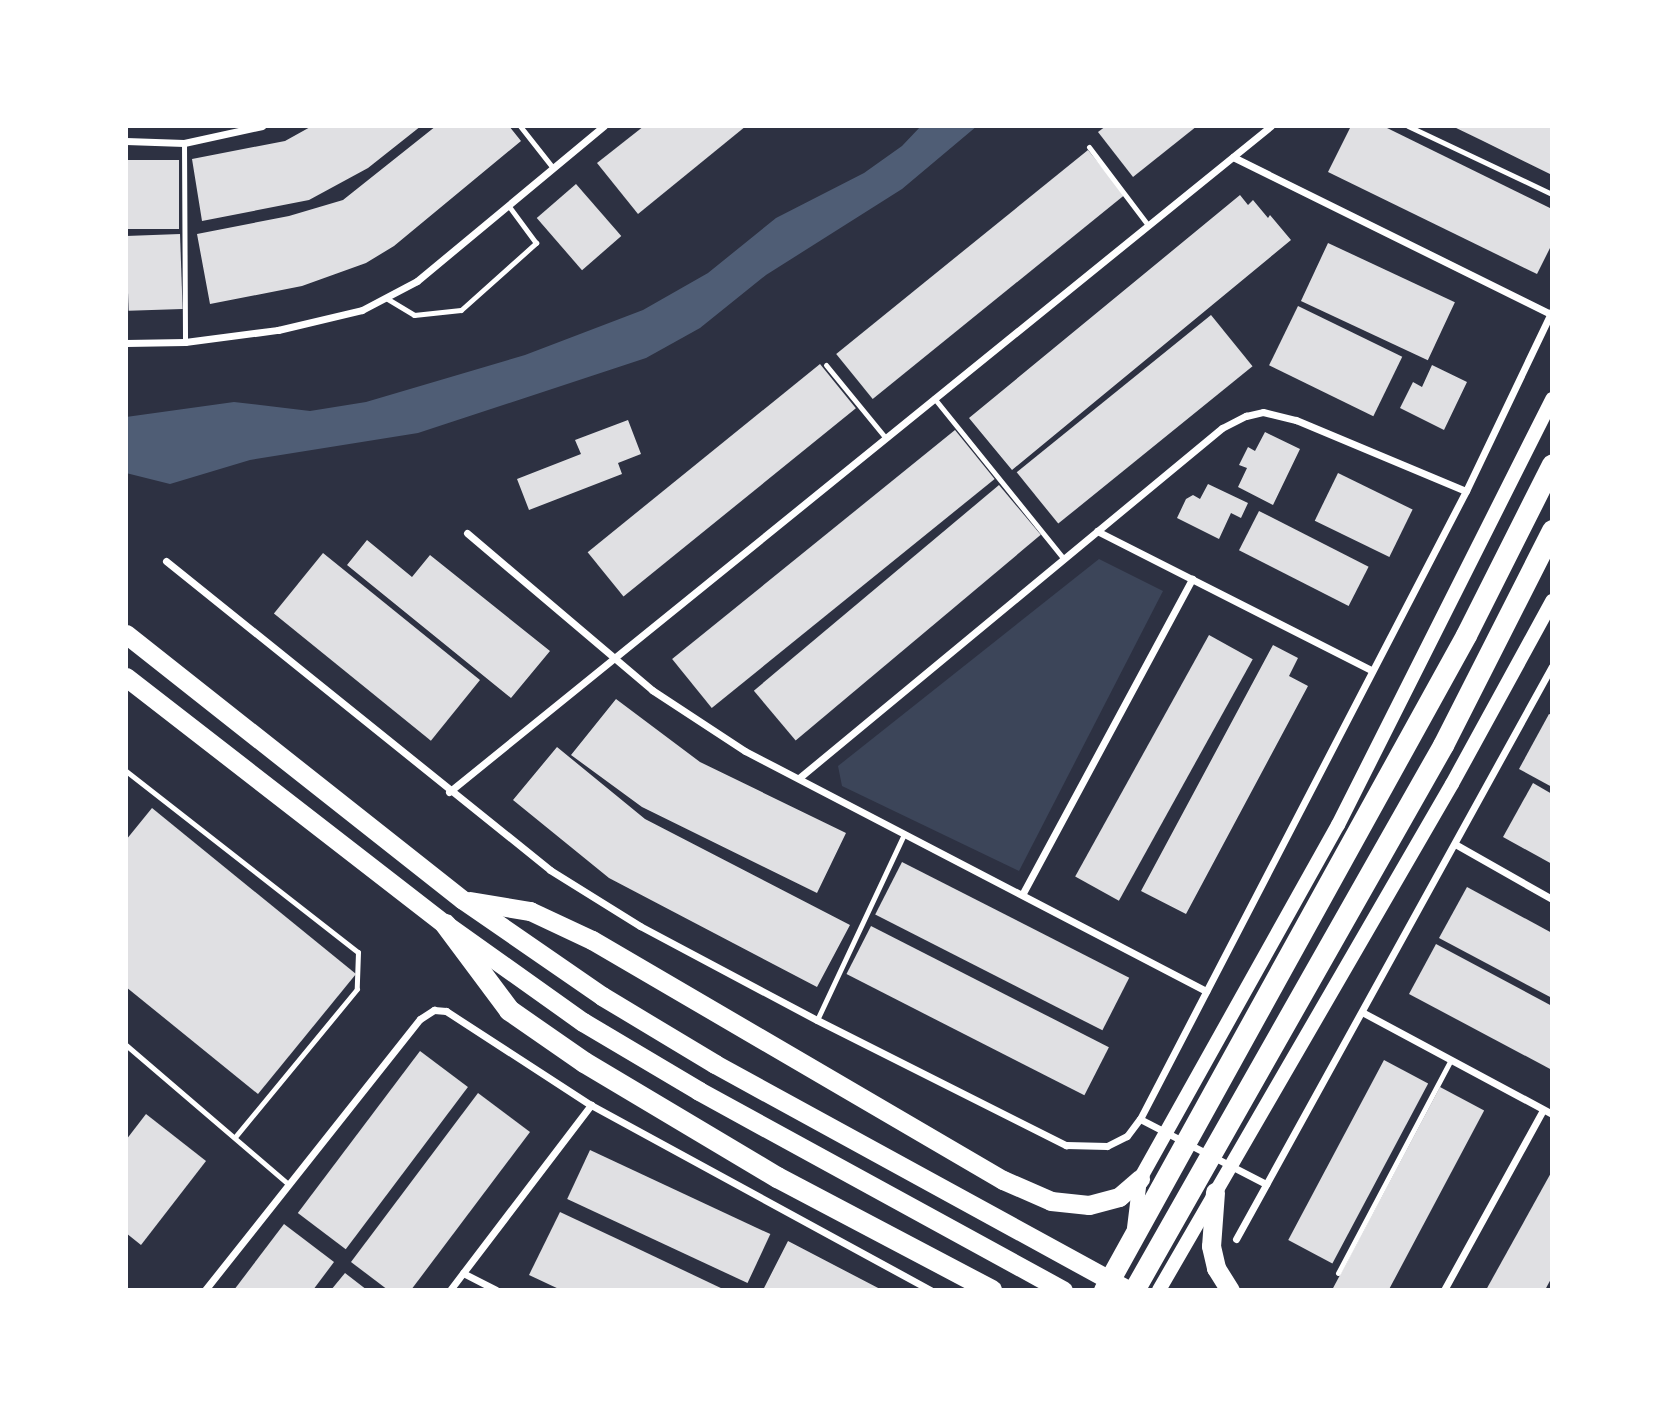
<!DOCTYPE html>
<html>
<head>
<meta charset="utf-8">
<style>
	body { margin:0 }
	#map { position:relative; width:1678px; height:1416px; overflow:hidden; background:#2d3142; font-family:"IBM Plex Sans",sans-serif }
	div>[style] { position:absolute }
	.green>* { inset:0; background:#3c4559 }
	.water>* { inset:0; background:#4f5d75 }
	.building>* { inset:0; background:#e0e0e3; transform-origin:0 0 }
	.service>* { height:5px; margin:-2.5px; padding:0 2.5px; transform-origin:2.5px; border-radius:2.5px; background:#fff }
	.minor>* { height:7px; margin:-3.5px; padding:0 3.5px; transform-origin:3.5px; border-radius:3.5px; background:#fff }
	.secondary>* { height:14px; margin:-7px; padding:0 7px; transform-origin:7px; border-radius:7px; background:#fff }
	.trunk>* { height:19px; margin:-9.5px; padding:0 9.5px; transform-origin:9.5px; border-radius:9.5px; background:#fff }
	.motorway>* { height:21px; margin:-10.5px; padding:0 10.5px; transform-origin:10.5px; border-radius:10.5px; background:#fff }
	span { translate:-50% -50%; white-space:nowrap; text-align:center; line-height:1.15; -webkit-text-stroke:7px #fff; paint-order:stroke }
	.frame { position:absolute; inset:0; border:128px solid #fff; pointer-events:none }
</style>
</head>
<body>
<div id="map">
	<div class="green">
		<div style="clip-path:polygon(1099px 559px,1163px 591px,1019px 871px,842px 786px,838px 766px)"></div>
	</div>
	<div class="water">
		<div style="clip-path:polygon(921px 126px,977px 126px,902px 189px,766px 275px,700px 328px,646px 358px,418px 433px,250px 460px,170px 484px,126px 473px,126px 417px,234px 402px,310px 411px,366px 402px,525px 355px,643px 310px,708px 273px,776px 218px,864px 173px,902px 146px)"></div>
	</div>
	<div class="building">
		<div style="clip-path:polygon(312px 126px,421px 126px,368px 168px,309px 200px,202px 221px,192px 159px,285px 141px)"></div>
		<div style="clip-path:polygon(436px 126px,509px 126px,521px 141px,394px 246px,366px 263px,302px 286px,210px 304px,197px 234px,289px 216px,343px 200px)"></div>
		<div style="clip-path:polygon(644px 126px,746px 126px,638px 214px,597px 163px)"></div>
		<div style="clip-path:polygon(1106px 126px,1197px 126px,1133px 177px,1098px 132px)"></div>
		<div style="clip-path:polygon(1351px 126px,1383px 126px,1552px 209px,1552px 244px,1537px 274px,1328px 172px)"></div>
		<div style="clip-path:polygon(1452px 126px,1552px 126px,1552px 175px,1481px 140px)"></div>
		<div style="left:1088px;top:150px;width:58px;height:324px;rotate:51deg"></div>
		<div style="left:126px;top:160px;width:53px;height:69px"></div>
		<div style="left:576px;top:184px;width:69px;height:52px;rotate:49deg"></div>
		<div style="clip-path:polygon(1240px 195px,1248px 205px,1253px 200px,1268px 218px,1270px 215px,1291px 240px,1012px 470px,969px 418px)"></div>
		<div style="left:180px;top:234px;width:75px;height:54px;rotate:88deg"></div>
		<div style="left:1328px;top:243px;width:140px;height:64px;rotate:25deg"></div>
		<div style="left:1298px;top:306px;width:116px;height:66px;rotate:26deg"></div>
		<div style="left:1211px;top:315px;width:66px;height:250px;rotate:51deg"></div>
		<div style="left:820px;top:364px;width:57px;height:299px;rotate:51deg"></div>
		<div style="clip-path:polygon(1432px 365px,1467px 382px,1444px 430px,1400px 408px,1413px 382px,1422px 387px)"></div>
		<div style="clip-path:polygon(628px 420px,641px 454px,618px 463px,622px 474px,529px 510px,517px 479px,581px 454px,575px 440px)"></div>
		<div style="left:955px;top:430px;width:63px;height:364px;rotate:51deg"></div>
		<div style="clip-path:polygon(1265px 432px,1300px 449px,1273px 505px,1238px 487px,1247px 468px,1239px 465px,1248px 447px,1255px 451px)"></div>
		<div style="left:1338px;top:473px;width:83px;height:53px;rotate:26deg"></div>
		<div style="clip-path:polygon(1208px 484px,1248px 503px,1241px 518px,1231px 513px,1219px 539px,1177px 518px,1186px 499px,1193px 495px,1200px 499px)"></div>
		<div style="left:999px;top:485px;width:65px;height:320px;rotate:50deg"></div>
		<div style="left:1259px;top:511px;width:123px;height:44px;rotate:27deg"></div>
		<div style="clip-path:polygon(367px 540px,412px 577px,430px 555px,550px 651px,511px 698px,347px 565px)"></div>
		<div style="left:323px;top:553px;width:202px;height:78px;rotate:39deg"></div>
		<div style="left:1209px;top:635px;width:50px;height:276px;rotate:29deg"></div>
		<div style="clip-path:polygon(1273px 645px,1298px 658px,1289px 676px,1308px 686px,1186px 914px,1141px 891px)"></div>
		<div style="clip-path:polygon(616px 699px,700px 762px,846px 833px,817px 893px,642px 807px,571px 755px)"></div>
		<div style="clip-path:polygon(1549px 714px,1552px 715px,1552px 787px,1519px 769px)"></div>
		<div style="clip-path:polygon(557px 747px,645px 819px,850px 925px,817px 987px,609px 878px,513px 800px)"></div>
		<div style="clip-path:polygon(1533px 783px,1552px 794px,1552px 864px,1503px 837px)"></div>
		<div style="clip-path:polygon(152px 808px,356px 974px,258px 1094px,126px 987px,126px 840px)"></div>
		<div style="left:902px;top:862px;width:255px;height:59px;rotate:27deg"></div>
		<div style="clip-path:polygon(1467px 887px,1552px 933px,1552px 998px,1439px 938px)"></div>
		<div style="left:871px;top:926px;width:267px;height:54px;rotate:27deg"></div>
		<div style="clip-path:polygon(1436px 944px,1552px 1006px,1552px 1070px,1409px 994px)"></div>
		<div style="left:420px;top:1051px;width:60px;height:203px;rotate:37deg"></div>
		<div style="left:1384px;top:1060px;width:50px;height:204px;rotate:28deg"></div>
		<div style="left:1440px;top:1087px;width:50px;height:230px;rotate:28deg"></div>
		<div style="clip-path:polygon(478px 1093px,530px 1132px,411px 1290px,388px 1290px,351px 1262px)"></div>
		<div style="clip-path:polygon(146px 1114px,206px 1161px,141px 1245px,126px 1233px,126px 1140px)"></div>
		<div style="left:590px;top:1150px;width:199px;height:54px;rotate:25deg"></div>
		<div style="clip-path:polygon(1552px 1171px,1552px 1277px,1545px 1290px,1486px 1290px)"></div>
		<div style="clip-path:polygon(560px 1212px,626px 1243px,725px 1290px,561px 1290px,529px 1275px)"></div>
		<div style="clip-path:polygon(284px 1224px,334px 1262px,313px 1290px,234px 1290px)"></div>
		<div style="clip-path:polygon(788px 1241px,834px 1265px,882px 1290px,763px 1290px)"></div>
		<div style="clip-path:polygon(345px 1273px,367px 1290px,331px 1290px)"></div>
	</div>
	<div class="service">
		<div style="left:520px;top:126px;width:53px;rotate:51.8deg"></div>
		<div style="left:1408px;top:126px;width:159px;rotate:25.3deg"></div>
		<div style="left:184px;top:143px;width:199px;rotate:89.7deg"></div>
		<div style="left:1089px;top:147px;width:98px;rotate:52.9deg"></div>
		<div style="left:386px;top:298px;width:33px;rotate:31deg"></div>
		<div style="left:414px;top:315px;width:47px;rotate:-6.1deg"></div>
		<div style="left:461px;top:310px;width:101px;rotate:-41.8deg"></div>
		<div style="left:536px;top:243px;width:47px;rotate:-126.4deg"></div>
		<div style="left:826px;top:365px;width:93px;rotate:50.7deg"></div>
		<div style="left:934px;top:398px;width:207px;rotate:51.1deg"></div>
		<div style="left:126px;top:771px;width:294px;rotate:38deg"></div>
		<div style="left:358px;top:952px;width:37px;rotate:92deg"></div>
		<div style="left:357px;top:989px;width:190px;rotate:129.5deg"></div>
		<div style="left:817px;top:1020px;width:205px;rotate:-64.9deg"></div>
		<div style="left:126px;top:1045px;width:213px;rotate:40.6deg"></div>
		<div style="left:1338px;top:1273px;width:241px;rotate:-62.1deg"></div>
	</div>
	<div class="minor">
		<div style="left:126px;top:141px;width:58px;rotate:2deg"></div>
		<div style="left:184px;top:143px;width:80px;rotate:-12.3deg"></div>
		<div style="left:1233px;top:157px;width:355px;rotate:26.3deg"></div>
		<div style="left:126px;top:343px;width:59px;rotate:-1deg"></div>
		<div style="left:185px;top:342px;width:94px;rotate:-7.4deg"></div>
		<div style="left:278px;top:330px;width:86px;rotate:-13.4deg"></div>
		<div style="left:362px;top:310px;width:62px;rotate:-27.8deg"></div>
		<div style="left:417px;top:281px;width:243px;rotate:-39.7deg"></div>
		<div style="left:1097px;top:531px;width:307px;rotate:26.9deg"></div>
		<div style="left:467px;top:533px;width:243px;rotate:40.3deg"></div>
		<div style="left:652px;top:690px;width:111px;rotate:33.3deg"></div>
		<div style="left:745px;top:751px;width:520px;rotate:27.5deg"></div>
		<div style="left:166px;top:561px;width:493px;rotate:38.8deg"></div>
		<div style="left:550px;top:870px;width:106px;rotate:31.9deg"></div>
		<div style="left:640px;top:926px;width:200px;rotate:28deg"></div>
		<div style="left:817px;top:1020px;width:279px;rotate:26.7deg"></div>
		<div style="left:1066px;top:1145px;width:41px;rotate:1.4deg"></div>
		<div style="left:1107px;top:1146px;width:22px;rotate:-27deg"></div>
		<div style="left:1127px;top:1136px;width:21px;rotate:-53deg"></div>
		<div style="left:1140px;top:1119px;width:708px;rotate:-62.57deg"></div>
		<div style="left:1466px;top:491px;width:199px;rotate:-64.5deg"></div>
		<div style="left:799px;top:778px;width:549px;rotate:-39.61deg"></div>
		<div style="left:1222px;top:428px;width:27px;rotate:-27deg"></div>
		<div style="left:1246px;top:416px;width:17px;rotate:-13deg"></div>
		<div style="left:1263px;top:412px;width:34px;rotate:14deg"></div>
		<div style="left:1296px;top:420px;width:184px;rotate:22.7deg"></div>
		<div style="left:449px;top:792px;width:1058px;rotate:-39.02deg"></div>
		<div style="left:1455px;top:844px;width:112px;rotate:29.6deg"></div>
		<div style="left:1023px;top:893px;width:357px;rotate:-61.7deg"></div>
		<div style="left:1362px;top:1012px;width:216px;rotate:28.2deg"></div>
		<div style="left:1140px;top:1119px;width:142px;rotate:27.3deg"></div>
		<div style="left:1236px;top:1239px;width:654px;rotate:-61.12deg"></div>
		<div style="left:463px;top:1273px;width:37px;rotate:27deg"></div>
		<div style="left:205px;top:1290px;width:346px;rotate:-51.6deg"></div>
		<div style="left:420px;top:1019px;width:17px;rotate:-33deg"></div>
		<div style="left:434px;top:1010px;width:12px;rotate:5deg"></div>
		<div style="left:446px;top:1011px;width:173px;rotate:33deg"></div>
		<div style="left:591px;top:1105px;width:387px;rotate:28.6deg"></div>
		<div style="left:450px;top:1290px;width:233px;rotate:-52.7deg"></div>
		<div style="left:1444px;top:1290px;width:205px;rotate:-61.2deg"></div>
	</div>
	<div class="secondary">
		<div style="left:1134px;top:1228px;width:49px;rotate:-83deg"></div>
		<div style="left:1140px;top:1179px;width:406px;rotate:-60.8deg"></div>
		<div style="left:1338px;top:825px;width:477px;rotate:-63.3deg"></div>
		<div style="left:1159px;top:1290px;width:585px;rotate:-59.93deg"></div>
		<div style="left:1452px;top:784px;width:209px;rotate:-61.3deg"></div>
	</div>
	<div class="trunk">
		<div style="left:126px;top:634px;width:429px;rotate:38.3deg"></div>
		<div style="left:463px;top:900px;width:169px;rotate:34.6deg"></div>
		<div style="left:602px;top:996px;width:132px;rotate:31deg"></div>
		<div style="left:715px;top:1064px;width:470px;rotate:28.7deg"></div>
		<div style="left:126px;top:677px;width:403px;rotate:37.8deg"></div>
		<div style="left:445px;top:924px;width:169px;rotate:35.4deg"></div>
		<div style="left:583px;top:1022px;width:135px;rotate:30.7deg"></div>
		<div style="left:699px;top:1091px;width:415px;rotate:28.7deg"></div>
		<div style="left:470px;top:901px;width:61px;rotate:9.5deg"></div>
		<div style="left:530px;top:911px;width:68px;rotate:25.1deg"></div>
		<div style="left:592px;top:940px;width:476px;rotate:30.3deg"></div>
		<div style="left:1003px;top:1180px;width:52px;rotate:23.6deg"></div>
		<div style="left:1051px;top:1201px;width:38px;rotate:6deg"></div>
		<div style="left:1089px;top:1205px;width:31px;rotate:-15deg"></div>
		<div style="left:1119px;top:1197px;width:28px;rotate:-41deg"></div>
		<div style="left:1215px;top:1192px;width:54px;rotate:94.2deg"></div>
		<div style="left:1211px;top:1246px;width:23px;rotate:77deg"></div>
		<div style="left:1216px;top:1268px;width:26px;rotate:58deg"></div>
	</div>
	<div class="motorway">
		<div style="left:445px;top:924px;width:107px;rotate:53.3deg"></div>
		<div style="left:509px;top:1010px;width:91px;rotate:34.7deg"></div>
		<div style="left:584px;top:1062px;width:225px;rotate:30.8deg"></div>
		<div style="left:777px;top:1177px;width:242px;rotate:27.8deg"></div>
		<div style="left:1104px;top:1290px;width:748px;rotate:-61.07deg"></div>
		<div style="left:1466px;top:635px;width:191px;rotate:-63.3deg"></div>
		<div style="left:1134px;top:1290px;width:627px;rotate:-60.45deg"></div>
		<div style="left:1443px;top:745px;width:241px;rotate:-63.1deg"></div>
	</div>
	<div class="frame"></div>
</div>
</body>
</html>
